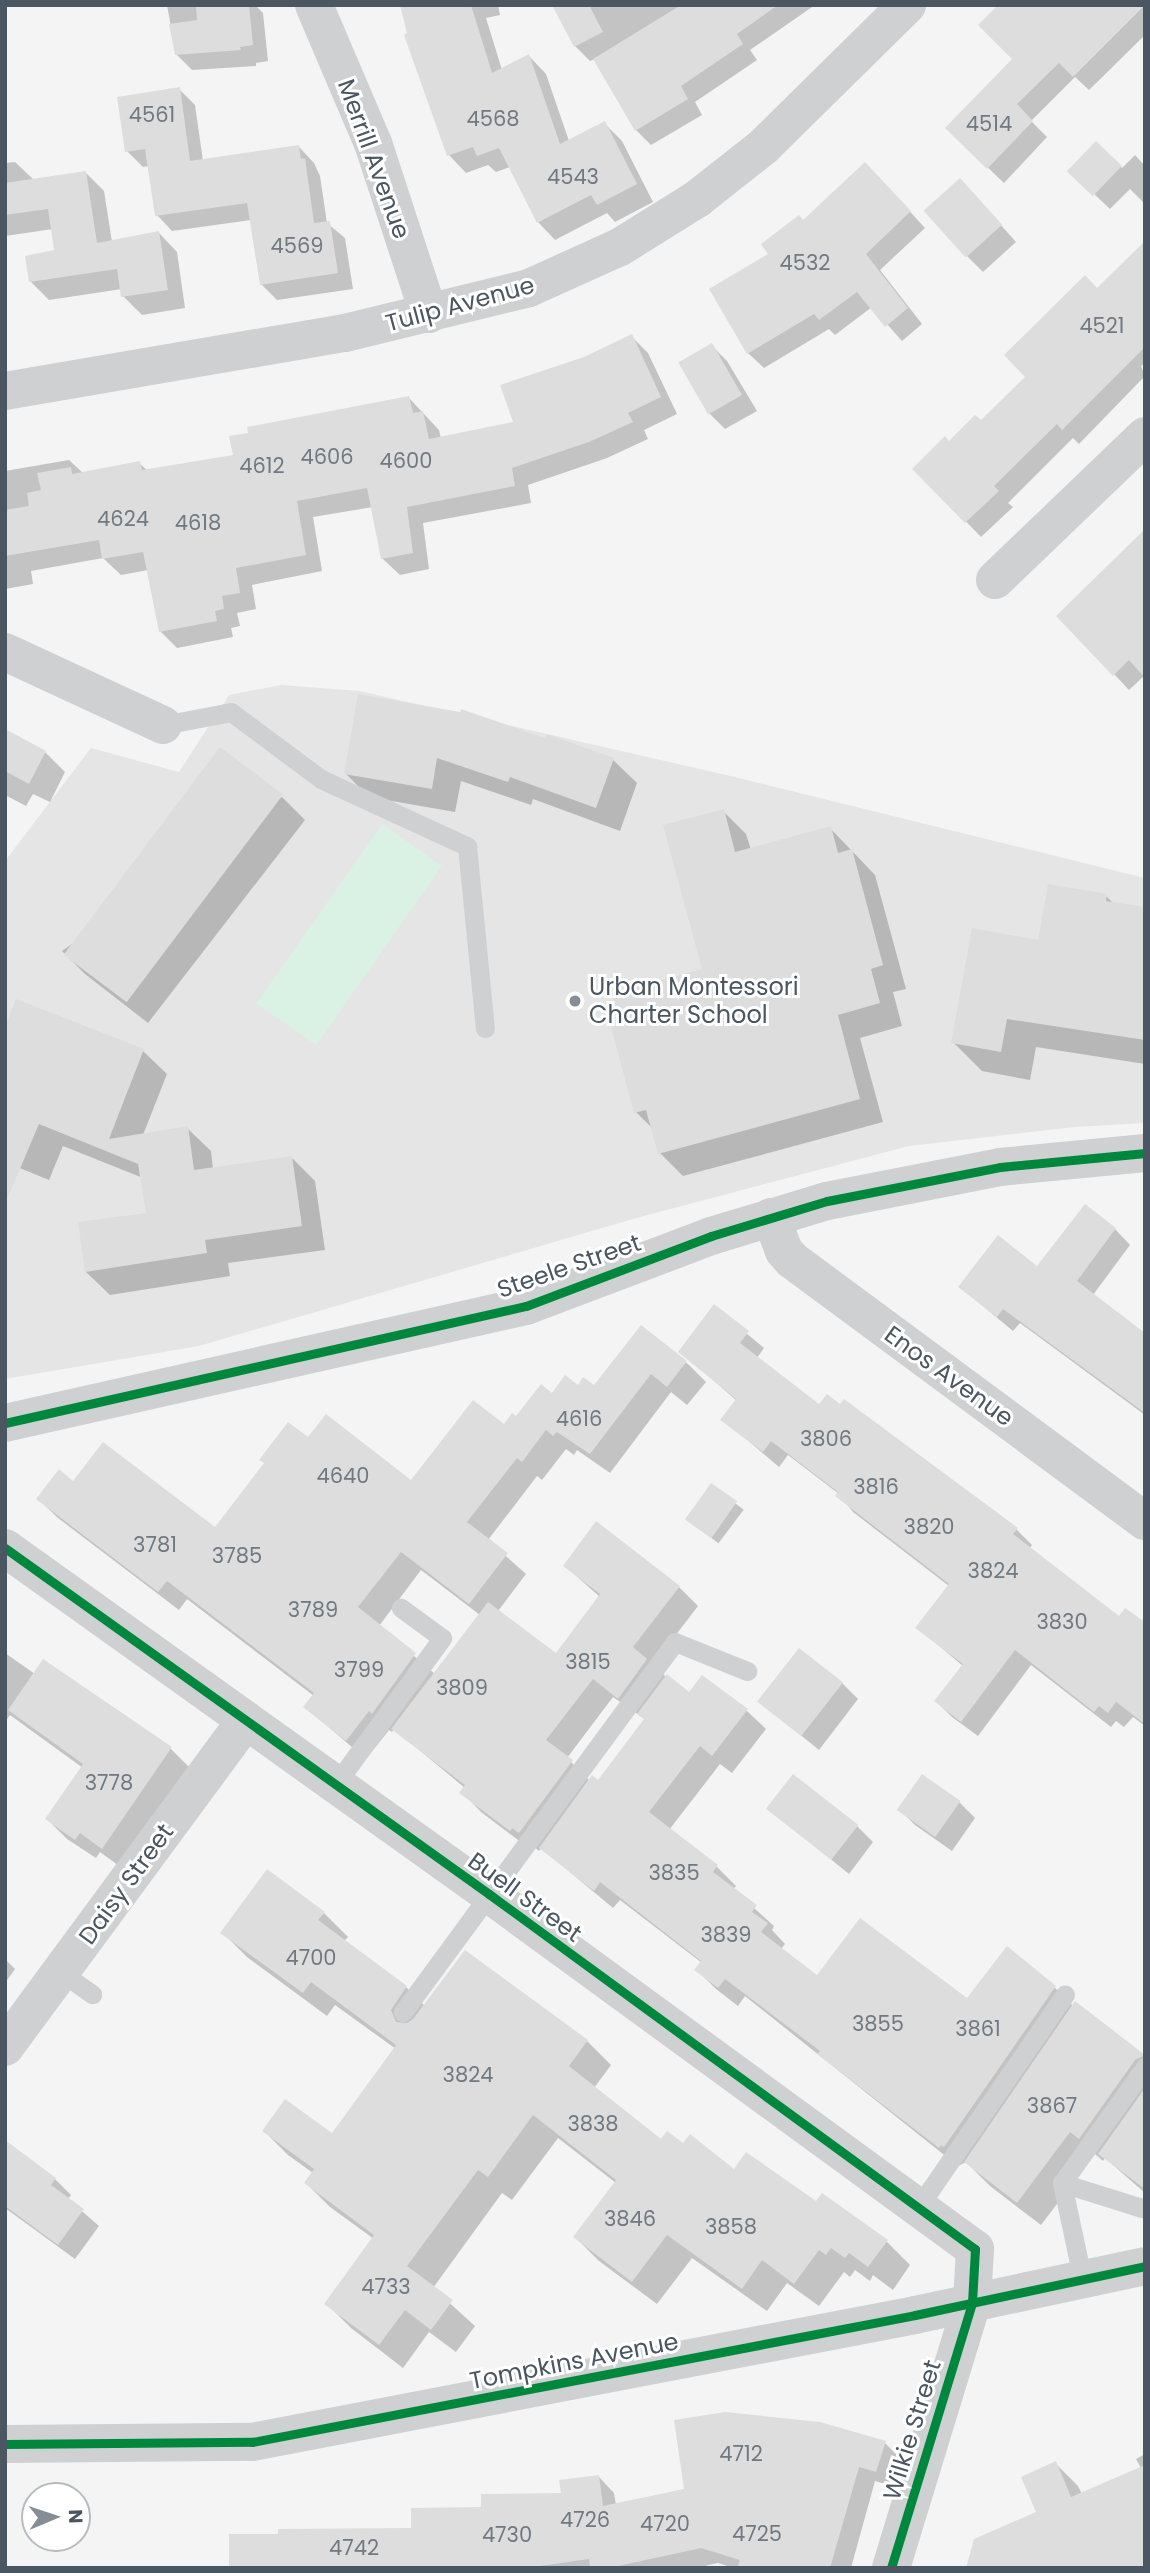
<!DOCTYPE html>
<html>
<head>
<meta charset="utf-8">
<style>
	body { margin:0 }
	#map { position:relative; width:1150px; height:2573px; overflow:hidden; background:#f4f4f4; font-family:Poppins,sans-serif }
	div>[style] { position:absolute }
	.education>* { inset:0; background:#e6e5e6 }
	.green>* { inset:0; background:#d9f2e3; transform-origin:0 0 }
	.shadow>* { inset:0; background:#0003; transform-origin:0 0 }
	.building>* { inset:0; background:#ddddde; transform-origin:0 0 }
	.service>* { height:19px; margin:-9.5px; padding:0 9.5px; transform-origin:9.5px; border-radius:9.5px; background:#ced0d2 }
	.minor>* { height:38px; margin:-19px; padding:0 19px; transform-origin:19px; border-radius:19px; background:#ced0d2 }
	.cycleway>* { height:9px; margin:-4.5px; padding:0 4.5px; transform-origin:4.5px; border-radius:4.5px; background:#00873e }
	.dots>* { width:19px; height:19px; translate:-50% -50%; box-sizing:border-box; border:4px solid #fff; border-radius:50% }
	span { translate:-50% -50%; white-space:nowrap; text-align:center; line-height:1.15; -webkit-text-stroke:6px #fff; paint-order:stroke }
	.number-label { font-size:21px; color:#707881 }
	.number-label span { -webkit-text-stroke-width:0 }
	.street-label { font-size:24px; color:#4a5661 }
	.poi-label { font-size:24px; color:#4a5661 }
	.left { translate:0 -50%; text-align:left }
	.frame { position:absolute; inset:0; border:7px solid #4a5661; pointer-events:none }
	.north { position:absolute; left:21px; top:2482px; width:70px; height:70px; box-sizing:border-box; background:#fff; border:2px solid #b7bbc0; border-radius:50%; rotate:88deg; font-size:19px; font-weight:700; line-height:28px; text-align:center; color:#4a5661 }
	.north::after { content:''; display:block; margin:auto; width:24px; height:32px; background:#868d94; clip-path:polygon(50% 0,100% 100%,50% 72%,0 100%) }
</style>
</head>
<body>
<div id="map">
	<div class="education">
		<div style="clip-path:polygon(281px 685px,360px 691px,739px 778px,1145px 878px,1145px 1123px,1075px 1127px,909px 1146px,640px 1217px,199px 1346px,5px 1379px,5px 861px,91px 748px,179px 772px,229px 695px)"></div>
	</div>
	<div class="green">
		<div style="left:382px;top:824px;width:73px;height:219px;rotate:35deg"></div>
	</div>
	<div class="shadow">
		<div style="clip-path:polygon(167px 5px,255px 5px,263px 13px,268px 61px,256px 63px,256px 66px,192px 70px,176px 54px)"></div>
		<div style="clip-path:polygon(402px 5px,498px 5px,500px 15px,486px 18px,502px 70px,529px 56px,546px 74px,569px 141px,604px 123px,622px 141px,653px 202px,615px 222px,607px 213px,555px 240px,538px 222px,510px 167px,496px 172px,488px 165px,466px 173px,449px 155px,407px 35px,409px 34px)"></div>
		<div style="clip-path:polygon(554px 5px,815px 5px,750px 50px,757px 60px,695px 102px,702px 115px,651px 145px,636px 130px,595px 59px,590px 61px,575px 46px)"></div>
		<div style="clip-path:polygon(1145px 5px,1145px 35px,1089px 90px,1075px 77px,1031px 121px,1047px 137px,1004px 183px,947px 128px,1014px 59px)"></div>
		<div style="clip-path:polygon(179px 89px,195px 105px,203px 161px,299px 147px,314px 163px,320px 176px,327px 223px,345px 238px,353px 289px,277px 300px,261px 284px,251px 220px,172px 231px,157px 215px,149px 166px,143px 167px,127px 151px)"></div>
		<div style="clip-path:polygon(1096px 143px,1122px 168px,1135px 155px,1145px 166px,1145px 204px,1130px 189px,1110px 209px,1070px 171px)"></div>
		<div style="clip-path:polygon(15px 162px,34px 180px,85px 172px,104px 191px,112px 242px,159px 233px,177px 252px,185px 308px,142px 315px,123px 296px,122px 289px,49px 300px,31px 282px,56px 252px,53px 229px,5px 236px,5px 163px)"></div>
		<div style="clip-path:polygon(880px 179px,925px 228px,880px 270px,922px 324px,902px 341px,872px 307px,835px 335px,829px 329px,764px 368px,748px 353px,771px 255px)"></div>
		<div style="clip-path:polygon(976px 197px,1016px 242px,983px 272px,967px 256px)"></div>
		<div style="clip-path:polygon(1145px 243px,1145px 363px,1141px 366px,1145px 376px,1079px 444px,1073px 438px,1008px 503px,1013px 507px,981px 537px,915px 469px,981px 422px,1028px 377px,1097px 290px)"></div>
		<div style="clip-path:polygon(631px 336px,648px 353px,677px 414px,644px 430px,648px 439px,607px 458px,528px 485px,531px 503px,423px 523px,429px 569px,400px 575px,383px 559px,373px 507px,313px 517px,322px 571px,252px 585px,256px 609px,237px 613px,240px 626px,231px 628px,233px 637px,177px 648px,160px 631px,148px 570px,121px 575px,103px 558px,31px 571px,33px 584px,5px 589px,5px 471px,69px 460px,83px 473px,139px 463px,148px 471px,235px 456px,409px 398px,439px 430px,441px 439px,515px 424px,585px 359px)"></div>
		<div style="clip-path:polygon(711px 345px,727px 361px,757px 411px,725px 429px,709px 413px)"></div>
		<div style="clip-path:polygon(1145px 531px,1145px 675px,1129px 690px,1114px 674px)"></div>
		<div style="clip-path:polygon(461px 714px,613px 760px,637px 783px,620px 831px,533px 799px,531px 805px,461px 781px,455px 812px,369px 797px,346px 774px)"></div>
		<div style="clip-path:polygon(5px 744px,45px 752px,65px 772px,50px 802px,33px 794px,26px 806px,5px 795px)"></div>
		<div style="clip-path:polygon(282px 797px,305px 820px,148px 1023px,85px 974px,62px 951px)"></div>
		<div style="clip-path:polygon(723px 811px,746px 834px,751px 850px,830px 828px,875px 875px,906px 989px,893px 992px,902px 1026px,860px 1038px,883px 1122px,683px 1176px,660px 1153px,653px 1129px,636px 1112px,622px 1026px,704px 970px)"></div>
		<div style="clip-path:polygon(1106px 896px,1114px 904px,1145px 908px,1145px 1064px,1036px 1047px,1030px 1080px,982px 1071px,953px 1042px,1040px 942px)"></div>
		<div style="clip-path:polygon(5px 1032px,143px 1051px,167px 1074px,143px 1135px,187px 1128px,211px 1151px,213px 1169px,291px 1157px,315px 1181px,325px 1250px,228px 1263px,230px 1276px,110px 1295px,86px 1272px,148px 1215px,143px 1178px,63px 1146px,49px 1180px,5px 1162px)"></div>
		<div style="clip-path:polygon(1115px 1229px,1130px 1245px,1093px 1295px,1145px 1335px,1145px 1415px,1020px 1323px,1013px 1331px,960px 1287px,1037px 1268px)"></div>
		<div style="clip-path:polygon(715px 1307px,764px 1348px,757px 1358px,820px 1406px,840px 1407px,844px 1401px,1017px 1530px,1032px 1545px,1029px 1549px,1119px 1619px,1145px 1625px,1145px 1726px,1133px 1717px,1124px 1727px,1116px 1721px,1111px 1727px,1031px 1665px,978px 1736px,952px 1717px,936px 1701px,963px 1666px,918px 1628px,949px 1586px,853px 1512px,839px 1494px,788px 1455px,779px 1467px,723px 1419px,737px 1401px,681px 1352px)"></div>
		<div style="clip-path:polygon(evenodd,641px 1327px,689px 1365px,706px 1382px,687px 1405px,671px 1392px,610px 1473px,577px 1450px,574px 1455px,566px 1449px,542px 1480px,537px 1476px,488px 1540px,526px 1574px,498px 1611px,556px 1656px,600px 1597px,565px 1566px,679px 1587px,698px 1606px,652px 1666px,689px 1694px,747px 1711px,766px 1729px,732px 1773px,720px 1764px,669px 1830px,717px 1867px,736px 1886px,733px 1889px,774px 1926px,772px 1930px,785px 1944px,781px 1949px,817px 1977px,967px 2001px,1055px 1988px,1073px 2006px,1076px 2003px,1145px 2056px,1145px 2193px,1105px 2158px,1103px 2161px,1095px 2154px,1041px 2225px,990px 2186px,966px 2162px,958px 2166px,745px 1996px,738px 2006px,716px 1989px,697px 1970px,702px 1963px,620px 1900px,613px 1908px,541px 1848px,539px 1851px,532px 1845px,530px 1849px,481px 1812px,462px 1792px,465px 1788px,394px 1729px,392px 1732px,389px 1730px,366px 1759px,305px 1707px,314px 1696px,187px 1599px,179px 1610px,58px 1518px,38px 1499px,73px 1483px,216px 1529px,309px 1439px,412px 1483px,552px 1396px,578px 1387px,594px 1387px,641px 1327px,421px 1570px,480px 1615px,435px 1674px,379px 1626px,421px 1570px,641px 1327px,613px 1697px,646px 1720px,598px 1782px,590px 1781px,567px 1758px,613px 1697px)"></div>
		<div style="left:711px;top:1485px;width:41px;height:42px;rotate:37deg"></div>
		<div style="clip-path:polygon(5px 1653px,35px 1674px,44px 1661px,171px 1749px,191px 1769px,122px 1868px,100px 1852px,96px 1858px,67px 1839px,47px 1819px,83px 1768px,10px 1715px,5px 1722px)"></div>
		<div style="clip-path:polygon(842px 1683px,858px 1699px,819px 1750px,760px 1702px)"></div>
		<div style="clip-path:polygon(959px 1802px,975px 1818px,952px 1851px,915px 1825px,899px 1809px)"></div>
		<div style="clip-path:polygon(769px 1809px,857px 1826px,873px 1842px,849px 1874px)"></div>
		<div style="clip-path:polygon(324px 1913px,348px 1937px,344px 1941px,406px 1987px,425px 2006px,587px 2041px,611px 2065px,594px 2088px,661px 2142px,683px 2146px,734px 2171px,817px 2204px,886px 2241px,910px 2265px,893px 2290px,873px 2275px,870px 2281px,855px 2270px,850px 2277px,844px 2272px,819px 2306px,787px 2283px,767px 2311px,692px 2258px,657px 2304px,599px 2261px,575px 2237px,616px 2183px,558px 2138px,512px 2200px,502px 2193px,433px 2288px,475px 2326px,456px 2352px,429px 2332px,403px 2368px,351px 2328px,327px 2304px,374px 2239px,330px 2207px,306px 2183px,313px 2173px,288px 2155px,264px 2131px,332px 2136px,396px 2049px,335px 2005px,327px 2016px,247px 1957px,223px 1933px)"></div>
		<div style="clip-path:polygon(5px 1959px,15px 1969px,5px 1983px)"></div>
		<div style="clip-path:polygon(5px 2165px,55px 2179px,71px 2195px,68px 2199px,99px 2226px,75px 2259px,5px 2208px)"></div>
		<div style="clip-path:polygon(885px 2443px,900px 2458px,892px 2486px,875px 2481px,851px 2568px,734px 2568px,718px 2563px,695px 2568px,230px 2568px,413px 2530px,482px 2509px,563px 2495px,599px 2477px,614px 2493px,616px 2505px)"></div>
		<div style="clip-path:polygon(1145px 2454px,1145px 2568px,1039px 2513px,1056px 2464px,1078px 2486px,1082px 2494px,1141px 2468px,1136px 2459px)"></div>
	</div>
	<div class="building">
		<div style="clip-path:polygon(196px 5px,249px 5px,253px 45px,240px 47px,241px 50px,175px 55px,169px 24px,197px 20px)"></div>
		<div style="clip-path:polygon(400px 5px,471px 5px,492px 73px,529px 54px,560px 144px,605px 121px,637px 184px,597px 205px,591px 195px,537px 223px,499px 148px,477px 156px,473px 147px,447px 156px,404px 35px,407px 33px)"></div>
		<div style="clip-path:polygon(552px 5px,589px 5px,603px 32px,574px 47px)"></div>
		<div style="clip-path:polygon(681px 5px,778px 5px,737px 34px,743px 44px,681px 86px,688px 99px,635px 131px,593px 59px)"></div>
		<div style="clip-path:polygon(998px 5px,1145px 5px,1073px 77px,1059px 63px,1017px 104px,1033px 121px,987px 169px,945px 128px,1012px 59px,978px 25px)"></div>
		<div style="clip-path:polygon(180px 87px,190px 161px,299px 145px,301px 159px,305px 158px,314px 223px,330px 221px,338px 273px,260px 285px,247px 203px,155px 216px,145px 149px,125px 152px,117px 97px)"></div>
		<div style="left:1096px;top:141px;width:36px;height:42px;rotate:44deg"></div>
		<div style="clip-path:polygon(865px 162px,911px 211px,866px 254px,908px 308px,885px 327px,857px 292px,819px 320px,814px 314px,747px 354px,709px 289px,768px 254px,761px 244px,799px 215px,803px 220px)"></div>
		<div style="clip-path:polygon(86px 171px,97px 243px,159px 231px,168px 290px,121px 297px,117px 269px,29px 282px,25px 256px,54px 250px,48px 209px,5px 215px,5px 183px)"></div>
		<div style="left:960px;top:178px;width:63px;height:49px;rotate:48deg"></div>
		<div style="clip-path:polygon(1145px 241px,1145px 347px,1062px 430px,1057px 424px,994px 486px,999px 491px,965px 523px,912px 469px,945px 436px,949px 441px,975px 415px,981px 420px,1025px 377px,1004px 355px,1085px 275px,1097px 288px)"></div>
		<div style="clip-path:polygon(632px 334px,661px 397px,628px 413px,633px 422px,589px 442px,512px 468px,515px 486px,407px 507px,413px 553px,381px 559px,367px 488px,297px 501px,306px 555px,236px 568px,240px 593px,222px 596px,224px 609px,215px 611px,217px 621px,159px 632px,143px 552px,102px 559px,99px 540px,5px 556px,5px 510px,29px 506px,27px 493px,41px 490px,37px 473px,71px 467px,72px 474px,140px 461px,142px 470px,233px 455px,229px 436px,248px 433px,247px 427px,409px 396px,413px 413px,423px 411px,429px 439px,513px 422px,500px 385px,584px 357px)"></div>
		<div style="left:712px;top:343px;width:60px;height:39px;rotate:60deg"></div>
		<div style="clip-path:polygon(1145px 529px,1145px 678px,1129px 660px,1113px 676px,1056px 616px)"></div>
		<div style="clip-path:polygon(358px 694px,460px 712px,461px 709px,545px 738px,547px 734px,614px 758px,596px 808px,510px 777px,508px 782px,437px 758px,432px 789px,344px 774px)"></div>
		<div style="clip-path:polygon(5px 729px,46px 751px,29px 784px,5px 771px)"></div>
		<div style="left:220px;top:747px;width:79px;height:260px;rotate:37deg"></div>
		<div style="clip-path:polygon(724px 809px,735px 852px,831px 826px,838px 853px,852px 849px,883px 965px,871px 969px,880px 1003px,838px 1015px,860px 1099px,658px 1154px,646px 1110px,634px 1113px,611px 1027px,620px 1024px,612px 994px,702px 969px,663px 825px)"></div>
		<div style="clip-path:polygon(1048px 884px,1107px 894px,1106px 901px,1145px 907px,1145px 1040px,1007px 1019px,1001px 1052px,951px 1043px,972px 928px,1038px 940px)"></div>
		<div style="clip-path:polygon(16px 999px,144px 1049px,109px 1139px,188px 1126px,194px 1170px,292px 1156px,302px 1226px,205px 1240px,207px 1253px,85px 1272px,78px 1222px,146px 1213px,138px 1164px,39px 1124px,5px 1204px,5px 1027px)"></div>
		<div style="clip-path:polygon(1085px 1204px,1116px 1228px,1077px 1281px,1145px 1333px,1145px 1413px,1003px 1309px,997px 1317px,958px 1287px,998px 1235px,1037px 1266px)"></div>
		<div style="clip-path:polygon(714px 1304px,749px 1331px,740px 1343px,819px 1404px,827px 1394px,840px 1404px,844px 1399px,1018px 1528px,1013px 1534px,1119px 1616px,1125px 1608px,1145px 1622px,1145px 1724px,1116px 1702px,1108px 1713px,1099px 1706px,1094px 1712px,1015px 1650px,961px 1722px,934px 1701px,963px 1664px,915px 1628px,949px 1584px,835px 1496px,838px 1492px,771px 1441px,763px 1452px,720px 1420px,736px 1399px,678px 1352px)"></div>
		<div style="clip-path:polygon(641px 1325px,687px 1361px,667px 1387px,651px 1374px,590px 1454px,557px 1432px,553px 1436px,546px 1430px,522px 1462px,517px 1458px,467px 1522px,508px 1553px,469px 1604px,401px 1552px,358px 1607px,416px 1653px,372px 1714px,369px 1711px,346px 1741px,303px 1707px,314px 1693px,167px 1581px,158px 1592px,36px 1499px,59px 1469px,73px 1481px,103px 1442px,215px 1527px,264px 1463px,259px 1460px,288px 1422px,308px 1437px,326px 1414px,411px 1480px,473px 1400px,504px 1424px,512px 1413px,516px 1416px,541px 1384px,552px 1393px,565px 1375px,578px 1385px,583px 1377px,594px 1385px)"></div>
		<div style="left:711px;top:1483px;width:32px;height:45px;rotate:35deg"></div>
		<div style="clip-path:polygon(596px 1521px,680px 1586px,633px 1647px,647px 1659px,618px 1699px,593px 1679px,546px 1740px,573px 1760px,519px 1833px,512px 1828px,510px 1831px,459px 1793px,465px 1785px,391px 1729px,488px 1602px,556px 1653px,600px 1594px,563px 1566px)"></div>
		<div style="left:799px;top:1648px;width:56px;height:68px;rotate:38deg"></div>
		<div style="clip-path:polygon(43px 1659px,172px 1747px,102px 1849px,80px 1833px,75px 1840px,45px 1819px,83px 1764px,8px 1710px)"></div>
		<div style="clip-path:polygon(667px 1674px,689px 1692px,702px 1675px,748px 1709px,712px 1756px,700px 1746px,649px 1812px,718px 1865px,713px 1872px,757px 1905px,752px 1912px,768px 1923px,761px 1932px,817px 1975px,860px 1918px,967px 1998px,1007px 1946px,1056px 1986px,944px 2147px,941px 2145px,939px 2148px,817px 2054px,820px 2051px,725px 1979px,718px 1988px,694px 1970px,701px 1961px,600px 1882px,594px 1891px,539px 1848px,592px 1775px,598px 1780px,644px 1719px,637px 1714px)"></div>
		<div style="left:793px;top:1774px;width:83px;height:44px;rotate:38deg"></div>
		<div style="left:922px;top:1774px;width:47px;height:44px;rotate:35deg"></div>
		<div style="clip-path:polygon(267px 1869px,325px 1912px,318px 1920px,407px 1986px,391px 2010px,396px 2022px,407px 2023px,413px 2019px,465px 1950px,588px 2040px,569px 2066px,661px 2139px,667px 2131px,683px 2143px,690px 2134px,734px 2169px,746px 2152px,816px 2201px,822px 2193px,888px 2240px,868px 2267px,849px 2253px,845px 2258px,831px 2248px,826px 2255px,819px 2250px,794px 2284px,762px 2260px,742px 2289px,667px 2235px,632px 2282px,573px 2237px,616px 2180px,533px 2115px,488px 2177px,478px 2170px,407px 2266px,453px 2300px,431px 2330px,405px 2310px,379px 2345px,324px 2304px,374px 2235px,304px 2183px,314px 2169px,262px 2131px,285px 2099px,332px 2133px,396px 2045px,311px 1982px,303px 1993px,220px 1933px)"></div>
		<div style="clip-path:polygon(1075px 2001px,1145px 2055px,1135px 2060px,1079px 2139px,1070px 2132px,1017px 2203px,964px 2162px)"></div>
		<div style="clip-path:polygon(1145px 2088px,1145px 2189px,1098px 2154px)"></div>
		<div style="clip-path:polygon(5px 2140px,56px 2178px,51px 2185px,84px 2209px,58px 2245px,5px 2206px)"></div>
		<div style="clip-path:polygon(725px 2412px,820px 2422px,886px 2441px,876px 2472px,859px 2467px,830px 2568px,737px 2568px,740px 2560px,701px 2548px,609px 2568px,590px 2568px,589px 2559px,533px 2567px,229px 2568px,229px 2534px,278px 2534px,278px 2529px,411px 2528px,411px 2508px,481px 2507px,481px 2494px,561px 2493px,559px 2480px,599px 2475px,603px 2506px,684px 2489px,674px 2420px)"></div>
		<div style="clip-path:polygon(1056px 2461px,1071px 2497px,1145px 2465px,1145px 2568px,966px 2568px,974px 2539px,1036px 2512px,1021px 2477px)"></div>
	</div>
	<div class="service">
		<div style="left:163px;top:725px;width:69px;rotate:-10.8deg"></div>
		<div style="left:231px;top:712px;width:112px;rotate:36.7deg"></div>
		<div style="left:321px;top:779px;width:161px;rotate:24.7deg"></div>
		<div style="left:467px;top:846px;width:183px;rotate:84.4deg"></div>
		<div style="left:335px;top:1785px;width:182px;rotate:-53.9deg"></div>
		<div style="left:442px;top:1638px;width:51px;rotate:-143.8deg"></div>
		<div style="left:62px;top:1973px;width:37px;rotate:35deg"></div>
		<div style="left:403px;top:2012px;width:459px;rotate:-53.7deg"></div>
		<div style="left:675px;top:1642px;width:78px;rotate:21.9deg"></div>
		<div style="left:1062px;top:2183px;width:84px;rotate:17.4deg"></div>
		<div style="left:919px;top:2206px;width:257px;rotate:-55.4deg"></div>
		<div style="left:1082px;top:2277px;width:96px;rotate:-102deg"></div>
		<div style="left:1062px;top:2183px;width:143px;rotate:-54.4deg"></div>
	</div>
	<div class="minor">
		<div style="left:314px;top:5px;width:150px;rotate:66.9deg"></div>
		<div style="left:373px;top:143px;width:180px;rotate:71.9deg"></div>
		<div style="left:5px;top:391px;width:345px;rotate:-9.7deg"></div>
		<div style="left:345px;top:333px;width:189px;rotate:-13.7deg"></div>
		<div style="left:529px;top:288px;width:100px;rotate:-24.3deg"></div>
		<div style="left:620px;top:247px;width:91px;rotate:-31.9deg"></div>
		<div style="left:697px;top:199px;width:85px;rotate:-38.3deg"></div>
		<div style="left:764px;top:146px;width:201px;rotate:-44.6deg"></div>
		<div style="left:995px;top:580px;width:208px;rotate:-43.8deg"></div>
		<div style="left:5px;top:652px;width:174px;rotate:24.8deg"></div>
		<div style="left:771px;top:1217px;width:36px;rotate:69deg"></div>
		<div style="left:784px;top:1251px;width:12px;rotate:48deg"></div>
		<div style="left:792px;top:1260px;width:439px;rotate:36.5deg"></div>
		<div style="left:5px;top:1423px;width:534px;rotate:-12.66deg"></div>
		<div style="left:526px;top:1306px;width:198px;rotate:-20.7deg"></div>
		<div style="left:711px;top:1236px;width:121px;rotate:-16.8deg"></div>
		<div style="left:827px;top:1201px;width:176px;rotate:-11.1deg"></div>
		<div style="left:1000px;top:1167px;width:146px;rotate:-5.5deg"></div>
		<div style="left:5px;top:1548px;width:595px;rotate:35.56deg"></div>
		<div style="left:489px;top:1894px;width:602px;rotate:36.15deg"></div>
		<div style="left:975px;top:2249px;width:54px;rotate:93.2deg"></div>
		<div style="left:972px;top:2303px;width:277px;rotate:107deg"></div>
		<div style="left:5px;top:2047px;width:406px;rotate:-53.6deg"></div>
		<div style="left:5px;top:2444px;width:247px;rotate:-0.5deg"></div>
		<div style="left:252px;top:2442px;width:675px;rotate:-10.84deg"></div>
		<div style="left:915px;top:2315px;width:235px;rotate:-12deg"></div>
	</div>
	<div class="cycleway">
		<div style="left:5px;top:1423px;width:534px;rotate:-12.66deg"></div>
		<div style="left:526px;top:1306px;width:198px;rotate:-20.7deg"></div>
		<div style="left:711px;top:1236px;width:121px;rotate:-16.8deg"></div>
		<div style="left:827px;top:1201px;width:176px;rotate:-11.1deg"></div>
		<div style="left:1000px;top:1167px;width:146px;rotate:-5.5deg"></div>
		<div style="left:5px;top:1548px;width:595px;rotate:35.56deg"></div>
		<div style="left:489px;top:1894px;width:602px;rotate:36.15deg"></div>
		<div style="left:975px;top:2249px;width:54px;rotate:93.2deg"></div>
		<div style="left:972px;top:2303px;width:277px;rotate:107deg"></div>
		<div style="left:5px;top:2444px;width:247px;rotate:-0.5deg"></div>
		<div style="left:252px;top:2442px;width:675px;rotate:-10.84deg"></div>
		<div style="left:915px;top:2315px;width:235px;rotate:-12deg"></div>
	</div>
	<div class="dots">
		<div style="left:575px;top:1001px;background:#868d94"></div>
	</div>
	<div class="number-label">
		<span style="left:152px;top:115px">4561</span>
		<span style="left:493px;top:119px">4568</span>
		<span style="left:989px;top:124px">4514</span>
		<span style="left:573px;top:177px">4543</span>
		<span style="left:297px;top:246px">4569</span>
		<span style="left:805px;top:263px">4532</span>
		<span style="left:1102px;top:326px">4521</span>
		<span style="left:327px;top:457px">4606</span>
		<span style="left:406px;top:461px">4600</span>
		<span style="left:262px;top:466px">4612</span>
		<span style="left:123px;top:519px">4624</span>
		<span style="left:198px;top:523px">4618</span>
		<span style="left:579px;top:1419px">4616</span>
		<span style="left:826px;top:1439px">3806</span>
		<span style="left:343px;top:1476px">4640</span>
		<span style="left:876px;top:1487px">3816</span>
		<span style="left:929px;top:1527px">3820</span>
		<span style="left:155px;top:1545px">3781</span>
		<span style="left:237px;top:1556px">3785</span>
		<span style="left:993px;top:1571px">3824</span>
		<span style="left:313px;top:1610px">3789</span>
		<span style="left:1062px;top:1622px">3830</span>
		<span style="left:588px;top:1662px">3815</span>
		<span style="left:359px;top:1670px">3799</span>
		<span style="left:462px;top:1688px">3809</span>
		<span style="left:109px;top:1783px">3778</span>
		<span style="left:674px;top:1873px">3835</span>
		<span style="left:726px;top:1935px">3839</span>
		<span style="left:311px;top:1958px">4700</span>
		<span style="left:878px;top:2024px">3855</span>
		<span style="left:978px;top:2029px">3861</span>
		<span style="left:468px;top:2075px">3824</span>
		<span style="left:1052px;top:2106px">3867</span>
		<span style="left:593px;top:2124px">3838</span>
		<span style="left:630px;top:2219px">3846</span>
		<span style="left:731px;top:2227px">3858</span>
		<span style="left:386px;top:2287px">4733</span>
		<span style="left:741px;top:2454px">4712</span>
		<span style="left:585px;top:2520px">4726</span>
		<span style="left:665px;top:2524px">4720</span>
		<span style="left:757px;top:2534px">4725</span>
		<span style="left:507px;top:2535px">4730</span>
		<span style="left:354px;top:2548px">4742</span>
	</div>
	<div class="street-label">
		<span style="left:374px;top:159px;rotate:70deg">Merrill Avenue</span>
		<span style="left:460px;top:304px;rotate:-15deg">Tulip Avenue</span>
		<span style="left:569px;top:1266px;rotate:-19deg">Steele Street</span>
		<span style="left:949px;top:1376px;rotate:36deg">Enos Avenue</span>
		<span style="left:126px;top:1884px;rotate:-54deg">Daisy Street</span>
		<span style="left:525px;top:1897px;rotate:36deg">Buell Street</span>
		<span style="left:574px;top:2361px;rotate:-11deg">Tompkins Avenue</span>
		<span style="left:912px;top:2430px;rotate:-73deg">Wilkie Street</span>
	</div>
	<div class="poi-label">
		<span class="left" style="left:589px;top:1001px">Urban Montessori<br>Charter School</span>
	</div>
	<div class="frame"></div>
	<div class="north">N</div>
</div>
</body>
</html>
